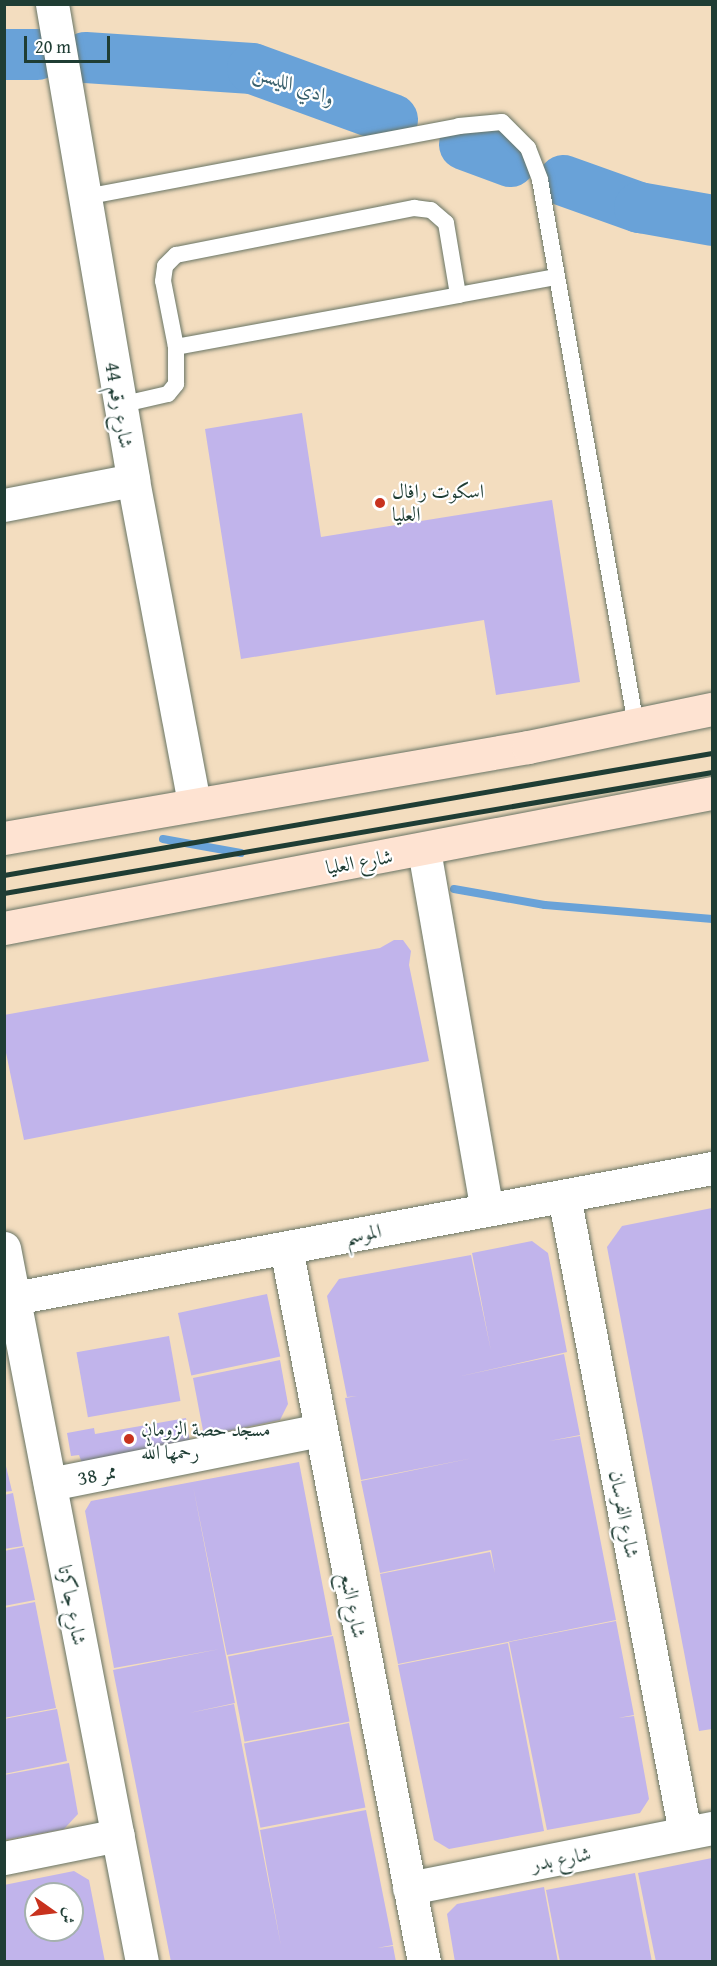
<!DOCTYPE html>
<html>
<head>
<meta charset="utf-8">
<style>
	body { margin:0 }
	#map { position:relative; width:717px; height:1966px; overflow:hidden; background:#f3ddbf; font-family:"Gentium Book Plus",Amiri,serif }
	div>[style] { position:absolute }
	.stream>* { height:8px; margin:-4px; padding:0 4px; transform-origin:4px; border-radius:4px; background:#69a2d8 }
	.river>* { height:51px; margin:-25.5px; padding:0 25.5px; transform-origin:25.5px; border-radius:25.5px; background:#69a2d8 }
	.building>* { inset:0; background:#c1b4eb; transform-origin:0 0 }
	.roads { filter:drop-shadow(0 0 2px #697565) drop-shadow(0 0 2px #697565) }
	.lane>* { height:16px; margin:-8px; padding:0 8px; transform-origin:8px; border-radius:8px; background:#fff }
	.street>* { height:33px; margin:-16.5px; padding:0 16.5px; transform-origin:16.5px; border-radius:16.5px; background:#fff }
	.secondary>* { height:33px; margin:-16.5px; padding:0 16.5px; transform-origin:16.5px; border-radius:16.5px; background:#fee3d2 }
	.rail>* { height:4.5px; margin:-2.25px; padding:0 2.25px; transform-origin:2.25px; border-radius:2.25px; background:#1f3d34 }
	.dots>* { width:16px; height:16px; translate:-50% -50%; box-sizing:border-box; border:3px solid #fff; border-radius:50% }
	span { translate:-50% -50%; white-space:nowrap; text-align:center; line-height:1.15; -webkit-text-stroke:4.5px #fff; paint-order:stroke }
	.street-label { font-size:20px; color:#1f3d34 }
	.poi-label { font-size:20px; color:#1f3d34 }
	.left { translate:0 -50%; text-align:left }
	.water-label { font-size:21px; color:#39606d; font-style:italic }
	.frame { position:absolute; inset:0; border:6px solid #1f3d34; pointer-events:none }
	.north { position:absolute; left:24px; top:1882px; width:60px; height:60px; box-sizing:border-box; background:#fff; border:2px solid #a5b1ae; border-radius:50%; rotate:104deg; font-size:16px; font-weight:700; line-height:24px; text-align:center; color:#1f3d34 }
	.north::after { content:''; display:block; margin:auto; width:21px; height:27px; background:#c8321e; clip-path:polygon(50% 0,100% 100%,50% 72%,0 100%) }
	.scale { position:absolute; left:24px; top:36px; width:86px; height:27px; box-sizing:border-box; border:3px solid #1f3d34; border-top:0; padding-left:8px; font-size:18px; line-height:21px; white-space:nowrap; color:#1f3d34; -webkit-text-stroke:4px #fff; paint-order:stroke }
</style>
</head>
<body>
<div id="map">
	<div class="stream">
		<div style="left:163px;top:839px;width:79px;rotate:10.2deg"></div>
		<div style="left:454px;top:889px;width:92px;rotate:10deg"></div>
		<div style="left:545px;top:905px;width:168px;rotate:4.8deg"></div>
	</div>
	<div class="river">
		<div style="left:4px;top:54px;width:33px"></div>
		<div style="left:85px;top:57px;width:167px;rotate:3.8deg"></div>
		<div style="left:252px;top:68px;width:149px;rotate:20deg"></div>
		<div style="left:464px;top:144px;width:49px;rotate:20.3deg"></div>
		<div style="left:563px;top:180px;width:81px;rotate:19.6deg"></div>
		<div style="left:639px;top:207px;width:74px;rotate:10.1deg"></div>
	</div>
	<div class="building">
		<div style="clip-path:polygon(302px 413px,321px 537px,552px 500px,580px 682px,496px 695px,484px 620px,241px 659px,205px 429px)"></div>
		<div style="clip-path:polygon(394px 940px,403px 940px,411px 951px,409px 965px,429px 1061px,24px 1140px,4px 1043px,4px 1015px,380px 948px)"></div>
		<div style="clip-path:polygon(712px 1208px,712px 1729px,699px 1731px,607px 1247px,622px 1226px)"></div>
		<div style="clip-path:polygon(532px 1241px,548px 1253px,567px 1352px,457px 1377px,564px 1354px,580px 1435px,549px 1441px,580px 1436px,616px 1620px,398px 1664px,380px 1574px,490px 1552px,495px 1573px,491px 1550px,380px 1573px,361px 1481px,473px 1458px,361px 1480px,345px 1398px,357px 1396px,347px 1397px,327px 1296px,339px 1279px,471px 1255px,491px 1351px,472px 1253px)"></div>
		<div style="left:267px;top:1294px;width:64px;height:91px;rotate:78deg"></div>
		<div style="left:169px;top:1336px;width:66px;height:94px;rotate:80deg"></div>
		<div style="clip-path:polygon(280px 1360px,288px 1404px,280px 1420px,204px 1436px,193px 1378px)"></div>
		<div style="clip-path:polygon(186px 1418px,190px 1443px,82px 1463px,79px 1455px,71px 1456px,67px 1433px,94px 1428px,95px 1434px)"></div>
		<div style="clip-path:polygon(4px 1458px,12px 1491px,4px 1492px)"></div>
		<div style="clip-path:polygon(299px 1462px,332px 1635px,227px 1655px,193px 1486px,235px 1703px,189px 1713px,234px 1704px,281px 1946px,260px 1830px,366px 1810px,393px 1945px,377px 1948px,393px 1946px,396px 1962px,171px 1962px,113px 1670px,220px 1649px,114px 1668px,85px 1511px,91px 1501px)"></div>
		<div style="clip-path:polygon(13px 1493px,23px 1546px,4px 1549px,4px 1495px)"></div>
		<div style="clip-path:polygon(24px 1547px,35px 1600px,4px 1606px,4px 1551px)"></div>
		<div style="clip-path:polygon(35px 1602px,56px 1708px,4px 1718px,4px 1608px)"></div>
		<div style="clip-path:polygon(616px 1621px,634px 1715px,618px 1718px,634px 1716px,649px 1799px,640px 1813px,547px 1830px,509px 1642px)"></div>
		<div style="left:333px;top:1636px;width:87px;height:107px;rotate:79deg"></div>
		<div style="clip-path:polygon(508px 1643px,544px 1831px,449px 1849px,434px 1840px,398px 1665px)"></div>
		<div style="clip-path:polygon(57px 1709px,67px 1761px,4px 1774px,4px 1719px)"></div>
		<div style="left:349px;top:1723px;width:86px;height:107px;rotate:79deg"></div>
		<div style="clip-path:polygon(69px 1763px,78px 1814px,64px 1829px,4px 1840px,4px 1775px)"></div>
		<div style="clip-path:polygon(712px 1858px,712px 1962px,656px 1962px,638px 1873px)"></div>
		<div style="clip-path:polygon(evenodd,74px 1871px,89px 1880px,105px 1962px,4px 1962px,4px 1885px,74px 1871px,36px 1894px,72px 1894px,72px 1930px,36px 1930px,36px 1894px)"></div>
		<div style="clip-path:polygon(635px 1873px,652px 1962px,560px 1962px,546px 1890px)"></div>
		<div style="clip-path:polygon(544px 1887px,558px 1962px,455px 1962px,447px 1914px,457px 1904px)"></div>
	</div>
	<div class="roads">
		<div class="lane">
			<div style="left:85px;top:197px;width:381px;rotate:-10.7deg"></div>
			<div style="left:459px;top:126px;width:43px;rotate:-5.3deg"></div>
			<div style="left:502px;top:122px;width:37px;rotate:45deg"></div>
			<div style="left:528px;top:148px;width:34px;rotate:69deg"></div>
			<div style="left:540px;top:180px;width:553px;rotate:80.01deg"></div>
			<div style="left:176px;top:347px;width:287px;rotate:-10.4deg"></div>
			<div style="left:120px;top:405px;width:49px;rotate:-12.9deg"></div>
			<div style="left:168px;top:394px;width:13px;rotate:-51deg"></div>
			<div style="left:176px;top:384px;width:37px;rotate:-90deg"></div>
			<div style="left:176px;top:347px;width:67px;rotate:-101.1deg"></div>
			<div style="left:163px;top:281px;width:15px;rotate:-82deg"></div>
			<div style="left:165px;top:266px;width:16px;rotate:-45deg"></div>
			<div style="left:176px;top:255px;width:243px;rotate:-11.2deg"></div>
			<div style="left:414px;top:208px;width:17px;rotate:7deg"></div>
			<div style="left:431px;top:210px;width:20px;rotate:41deg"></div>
			<div style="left:446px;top:223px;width:73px;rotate:80.5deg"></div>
			<div style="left:458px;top:295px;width:100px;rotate:-10.4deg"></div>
		</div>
		<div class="street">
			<div style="left:52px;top:4px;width:483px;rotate:80.3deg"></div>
			<div style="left:133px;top:480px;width:330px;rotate:79.3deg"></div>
			<div style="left:4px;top:505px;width:131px;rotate:-11deg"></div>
			<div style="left:424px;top:850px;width:365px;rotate:80.1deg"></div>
			<div style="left:564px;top:1196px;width:648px;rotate:79.24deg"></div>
			<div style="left:4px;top:1248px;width:727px;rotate:79.06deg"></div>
			<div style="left:286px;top:1248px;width:727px;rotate:79.06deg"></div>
			<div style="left:14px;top:1298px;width:710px;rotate:-10.55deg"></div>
			<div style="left:50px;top:1484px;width:275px;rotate:-11.3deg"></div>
			<div style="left:4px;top:1858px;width:116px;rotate:-11.4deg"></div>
			<div style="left:409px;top:1888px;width:309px;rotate:-11.2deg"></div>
		</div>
		<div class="secondary">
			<div style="left:4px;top:838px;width:532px;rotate:-9.85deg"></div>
			<div style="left:528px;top:747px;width:188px;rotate:-11.7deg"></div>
			<div style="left:4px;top:928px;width:721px;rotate:-10.8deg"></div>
		</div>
	</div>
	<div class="rail">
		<div style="left:4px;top:875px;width:718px;rotate:-9.78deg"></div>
		<div style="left:4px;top:893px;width:718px;rotate:-9.7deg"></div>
	</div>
	<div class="dots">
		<div style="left:380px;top:503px;background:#c8321e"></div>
		<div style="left:129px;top:1439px;background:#c8321e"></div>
	</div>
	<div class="street-label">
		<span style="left:120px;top:405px;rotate:80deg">شارع رقم 44</span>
		<span style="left:359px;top:861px;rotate:-10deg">شارع العليا</span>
		<span style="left:363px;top:1233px;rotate:-11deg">الموسم</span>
		<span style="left:97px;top:1474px;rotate:-11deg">ممر 38</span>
		<span style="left:625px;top:1514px;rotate:79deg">شارع الفرسان</span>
		<span style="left:73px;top:1605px;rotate:79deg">شارع جاكرتا</span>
		<span style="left:354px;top:1605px;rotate:79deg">شارع النبع</span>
		<span style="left:561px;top:1858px;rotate:-11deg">شارع بدر</span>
	</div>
	<div class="poi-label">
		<span class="left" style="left:392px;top:502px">اسكوت رافال<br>العليا</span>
		<span class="left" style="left:141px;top:1440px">مسجد حصة الزومان<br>رحمها الله</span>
	</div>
	<div class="water-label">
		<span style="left:294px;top:85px;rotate:19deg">وادي الليسن</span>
	</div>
	<div class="frame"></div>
	<div class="north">ش</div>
	<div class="scale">20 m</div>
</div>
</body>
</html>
